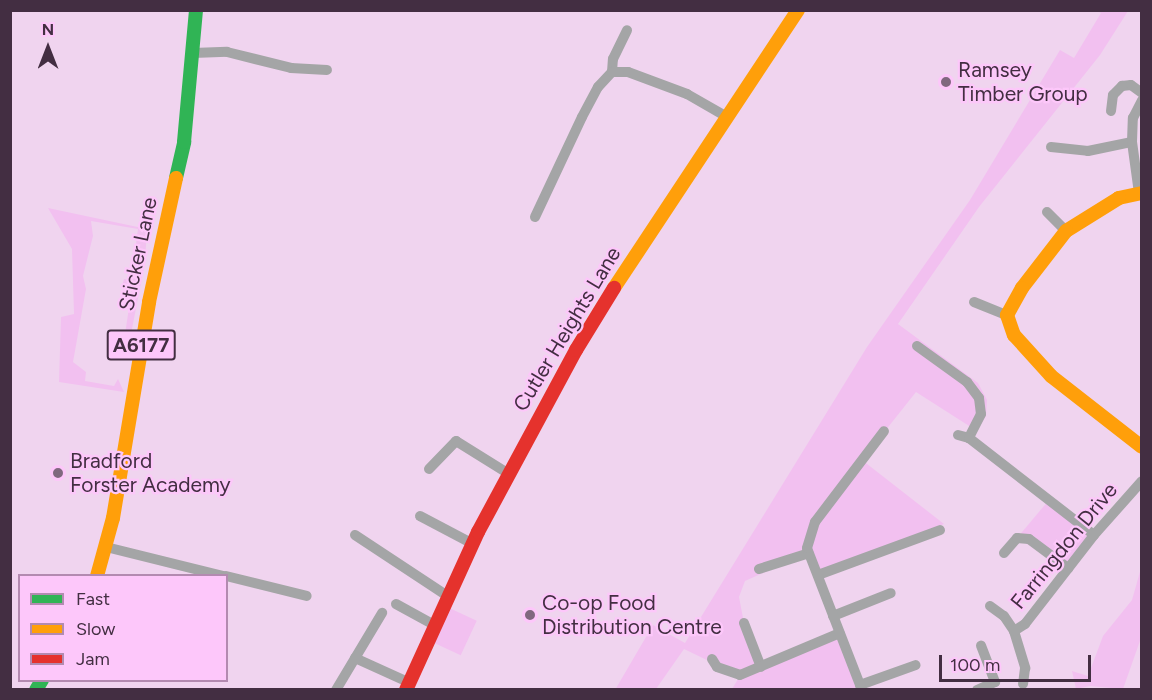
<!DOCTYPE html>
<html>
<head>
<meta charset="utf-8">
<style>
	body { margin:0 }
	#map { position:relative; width:1152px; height:700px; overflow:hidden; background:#f0d4ef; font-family:Figtree,sans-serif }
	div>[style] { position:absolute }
	.green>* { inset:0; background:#f2c0f0; transform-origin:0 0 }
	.street>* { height:10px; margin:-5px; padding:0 5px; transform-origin:5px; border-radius:5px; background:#a4a5a6 }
	.fast>* { height:14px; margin:-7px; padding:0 7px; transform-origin:7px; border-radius:7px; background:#30b455 }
	.slow>* { height:14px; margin:-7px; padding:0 7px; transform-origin:7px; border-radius:7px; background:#ff9f0a }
	.jam>* { height:14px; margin:-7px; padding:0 7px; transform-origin:7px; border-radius:7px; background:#e5322d }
	.dots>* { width:16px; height:16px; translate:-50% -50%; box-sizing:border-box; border:3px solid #fdc7fa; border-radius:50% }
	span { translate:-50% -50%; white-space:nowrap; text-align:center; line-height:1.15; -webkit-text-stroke:4.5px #fdc7fa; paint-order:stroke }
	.shield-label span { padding:2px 4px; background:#fdc7fa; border:2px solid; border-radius:4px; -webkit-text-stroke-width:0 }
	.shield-label { font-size:20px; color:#432e42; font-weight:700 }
	.poi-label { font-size:21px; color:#432e42 }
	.left { translate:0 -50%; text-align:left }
	.street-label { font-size:21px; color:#432e42 }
	.frame { position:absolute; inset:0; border:12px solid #432e42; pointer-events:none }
	.legend { position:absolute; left:18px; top:574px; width:210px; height:108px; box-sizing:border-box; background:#fdc7fa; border:2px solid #b38ab0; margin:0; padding:8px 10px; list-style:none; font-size:18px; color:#432e42 }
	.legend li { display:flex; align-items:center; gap:12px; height:30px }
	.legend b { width:30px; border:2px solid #b38ab0 }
	.north { position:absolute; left:18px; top:18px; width:60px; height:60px; -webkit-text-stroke:4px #fdc7fa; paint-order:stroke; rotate:0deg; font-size:16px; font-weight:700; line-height:24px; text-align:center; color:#432e42 }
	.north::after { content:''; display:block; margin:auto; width:21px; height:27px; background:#432e42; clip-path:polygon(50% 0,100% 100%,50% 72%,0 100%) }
	.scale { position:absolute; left:939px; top:655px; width:152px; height:27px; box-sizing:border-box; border:3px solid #432e42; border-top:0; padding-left:8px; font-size:18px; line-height:21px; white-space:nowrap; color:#432e42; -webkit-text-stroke:4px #fdc7fa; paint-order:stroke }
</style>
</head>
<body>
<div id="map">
	<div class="green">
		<div style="clip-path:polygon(1097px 11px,1128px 11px,1100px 55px,979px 207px,898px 324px,978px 383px,987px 400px,986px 416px,977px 431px,916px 392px,862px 460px,944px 524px,818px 575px,808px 553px,745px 581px,739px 597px,744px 623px,761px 666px,840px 633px,862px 689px,732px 689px,740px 676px,684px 649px,656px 689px,615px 690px,653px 625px,685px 643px,867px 347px,970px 200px,1060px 50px,1074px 58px,1101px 13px)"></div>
		<div style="clip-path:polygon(48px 208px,147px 229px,145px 262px,131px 334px,125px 334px,132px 288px,122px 286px,124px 279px,131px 280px,138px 229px,91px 221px,93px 236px,83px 276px,86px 289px,73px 362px,86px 372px,85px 381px,114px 386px,118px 379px,124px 392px,59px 382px,61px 317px,74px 314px,72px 249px)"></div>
		<div style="clip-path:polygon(1049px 500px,1094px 535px,1068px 568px,1017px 538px)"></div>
		<div style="clip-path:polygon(1141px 568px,1141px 638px,1123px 689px,1090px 686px,1076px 689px,1072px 671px,1088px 676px,1103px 636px,1132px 600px)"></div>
		<div style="left:445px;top:606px;width:35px;height:38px;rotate:25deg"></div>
	</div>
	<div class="street">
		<div style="left:193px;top:53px;width:34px;rotate:-2deg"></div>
		<div style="left:227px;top:52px;width:66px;rotate:14deg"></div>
		<div style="left:291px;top:68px;width:36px;rotate:3deg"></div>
		<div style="left:612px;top:72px;width:13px;rotate:-86deg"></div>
		<div style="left:613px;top:59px;width:32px;rotate:-64deg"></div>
		<div style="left:1111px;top:111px;width:16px;rotate:-83deg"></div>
		<div style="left:1113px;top:95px;width:13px;rotate:-45deg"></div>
		<div style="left:1122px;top:86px;width:9px;rotate:-6deg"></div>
		<div style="left:1131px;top:85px;width:14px;rotate:36deg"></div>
		<div style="left:1051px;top:147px;width:37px;rotate:6deg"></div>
		<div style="left:1088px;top:151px;width:45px;rotate:-11.6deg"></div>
		<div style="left:1139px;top:193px;width:51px;rotate:-97.8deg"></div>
		<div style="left:1132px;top:142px;width:24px;rotate:-88deg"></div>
		<div style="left:1133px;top:118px;width:20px;rotate:-63deg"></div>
		<div style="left:1047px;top:212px;width:27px;rotate:45deg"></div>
		<div style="left:535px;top:217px;width:110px;rotate:-64.8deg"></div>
		<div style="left:582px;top:117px;width:34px;rotate:-62deg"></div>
		<div style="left:598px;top:87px;width:21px;rotate:-47deg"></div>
		<div style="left:612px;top:72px;width:16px"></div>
		<div style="left:628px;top:72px;width:63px;rotate:20.4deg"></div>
		<div style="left:687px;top:94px;width:46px;rotate:29.9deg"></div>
		<div style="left:974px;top:302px;width:35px;rotate:22deg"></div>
		<div style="left:917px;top:346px;width:62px;rotate:35.8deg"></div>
		<div style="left:967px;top:382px;width:20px;rotate:53deg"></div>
		<div style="left:979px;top:398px;width:16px;rotate:83deg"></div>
		<div style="left:981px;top:414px;width:27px;rotate:117deg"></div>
		<div style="left:958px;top:435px;width:11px;rotate:15deg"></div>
		<div style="left:969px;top:438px;width:158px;rotate:37.8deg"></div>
		<div style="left:429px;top:469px;width:39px;rotate:-46deg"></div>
		<div style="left:456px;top:441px;width:62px;rotate:31.9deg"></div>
		<div style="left:420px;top:516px;width:60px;rotate:27.8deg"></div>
		<div style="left:355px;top:535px;width:113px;rotate:33.4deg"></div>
		<div style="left:106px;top:547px;width:121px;rotate:13.9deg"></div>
		<div style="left:1004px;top:553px;width:20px;rotate:-49deg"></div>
		<div style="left:1017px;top:538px;width:12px;rotate:5deg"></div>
		<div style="left:1029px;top:539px;width:49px;rotate:36.6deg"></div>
		<div style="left:759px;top:569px;width:52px;rotate:-17.7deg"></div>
		<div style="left:818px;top:575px;width:130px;rotate:-20.2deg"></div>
		<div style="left:226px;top:576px;width:83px;rotate:13.9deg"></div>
		<div style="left:396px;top:604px;width:46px;rotate:28.8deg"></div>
		<div style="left:990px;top:606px;width:17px;rotate:36deg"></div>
		<div style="left:1004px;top:616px;width:18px;rotate:56deg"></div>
		<div style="left:1014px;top:631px;width:39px;rotate:73deg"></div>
		<div style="left:1025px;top:668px;width:16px;rotate:97deg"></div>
		<div style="left:833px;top:616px;width:62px;rotate:-21.6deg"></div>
		<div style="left:744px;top:623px;width:47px;rotate:68.9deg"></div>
		<div style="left:1014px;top:631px;width:13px;rotate:-32deg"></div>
		<div style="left:1025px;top:624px;width:113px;rotate:-52.2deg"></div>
		<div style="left:1094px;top:535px;width:72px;rotate:-48.4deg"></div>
		<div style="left:355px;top:658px;width:60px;rotate:24.4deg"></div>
		<div style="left:712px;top:659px;width:9px;rotate:58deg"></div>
		<div style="left:717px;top:667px;width:24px;rotate:19deg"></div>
		<div style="left:740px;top:675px;width:108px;rotate:-22.8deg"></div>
		<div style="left:860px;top:685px;width:59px;rotate:-19.7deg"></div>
		<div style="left:336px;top:690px;width:90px;rotate:-59.1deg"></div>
		<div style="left:862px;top:690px;width:152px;rotate:-111.2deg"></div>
		<div style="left:807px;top:548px;width:27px;rotate:-73deg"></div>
		<div style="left:815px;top:522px;width:114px;rotate:-52.8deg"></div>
		<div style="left:977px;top:690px;width:20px;rotate:-24deg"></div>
		<div style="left:995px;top:682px;width:39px;rotate:-111deg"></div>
	</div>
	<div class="fast">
		<div style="left:176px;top:178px;width:37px;rotate:-77deg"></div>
		<div style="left:184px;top:142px;width:133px;rotate:-84.8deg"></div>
		<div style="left:36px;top:690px;width:12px;rotate:-59deg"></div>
	</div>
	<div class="slow">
		<div style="left:1142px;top:193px;width:24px;rotate:168deg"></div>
		<div style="left:1119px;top:198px;width:62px;rotate:148.1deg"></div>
		<div style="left:1066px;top:231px;width:72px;rotate:127.7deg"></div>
		<div style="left:1022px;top:288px;width:31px;rotate:119deg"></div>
		<div style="left:1007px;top:315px;width:21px;rotate:71deg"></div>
		<div style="left:1014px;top:335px;width:55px;rotate:47.9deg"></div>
		<div style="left:1051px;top:376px;width:115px;rotate:38deg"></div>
		<div style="left:614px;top:288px;width:333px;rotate:-56.5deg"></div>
		<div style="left:97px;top:576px;width:60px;rotate:-74.6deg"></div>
		<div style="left:113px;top:518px;width:219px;rotate:-80.5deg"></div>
		<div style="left:149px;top:302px;width:127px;rotate:-77.7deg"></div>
	</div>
	<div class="jam">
		<div style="left:406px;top:690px;width:174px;rotate:-65.5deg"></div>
		<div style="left:478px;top:532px;width:207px;rotate:-61.7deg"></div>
		<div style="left:576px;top:350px;width:73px;rotate:-58.5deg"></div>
	</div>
	<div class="dots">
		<div style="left:946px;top:82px;background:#80687f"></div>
		<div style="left:58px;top:473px;background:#80687f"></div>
		<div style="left:530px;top:615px;background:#80687f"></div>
	</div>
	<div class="shield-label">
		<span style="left:141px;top:345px">A6177</span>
	</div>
	<div class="poi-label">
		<span class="left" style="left:958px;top:82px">Ramsey<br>Timber Group</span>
		<span class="left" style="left:70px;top:473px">Bradford<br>Forster Academy</span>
		<span class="left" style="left:542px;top:615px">Co-op Food<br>Distribution Centre</span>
	</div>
	<div class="street-label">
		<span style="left:138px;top:254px;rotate:-78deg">Sticker Lane</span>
		<span style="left:567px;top:329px;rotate:-59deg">Cutler Heights Lane</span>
		<span style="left:1064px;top:546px;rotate:-51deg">Farringdon Drive</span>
	</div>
	<div class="frame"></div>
	<ul class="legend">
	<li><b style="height:8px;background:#30b455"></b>Fast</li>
	<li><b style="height:8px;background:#ff9f0a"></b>Slow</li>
	<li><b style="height:8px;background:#e5322d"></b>Jam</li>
	</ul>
	<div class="north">N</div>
	<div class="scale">100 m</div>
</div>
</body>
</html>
